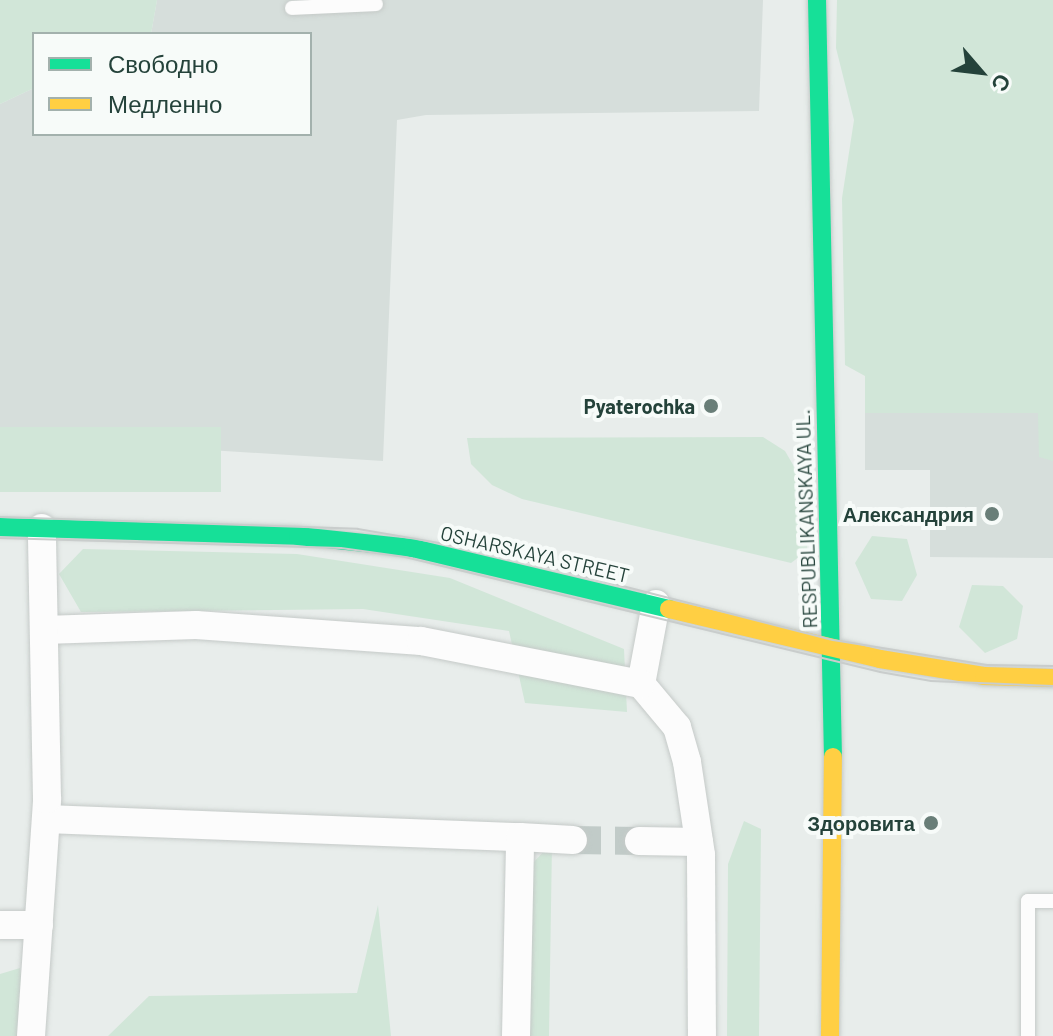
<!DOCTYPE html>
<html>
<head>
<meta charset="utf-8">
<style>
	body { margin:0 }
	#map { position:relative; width:1053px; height:1036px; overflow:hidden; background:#e8edeb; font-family:Barlow,sans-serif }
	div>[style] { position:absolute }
	.built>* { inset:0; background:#d6dedb }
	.green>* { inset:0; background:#d1e6d8; transform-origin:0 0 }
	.street-tunnel>* { height:28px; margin-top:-14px; transform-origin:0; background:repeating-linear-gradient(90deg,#c1cbc8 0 28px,transparent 0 42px) }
	.roads { filter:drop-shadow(0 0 2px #c5cac8) drop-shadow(0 0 2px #c5cac8) }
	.lane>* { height:14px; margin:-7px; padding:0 7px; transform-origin:7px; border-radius:7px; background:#fcfcfc }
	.street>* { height:28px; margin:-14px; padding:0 14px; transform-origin:14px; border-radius:14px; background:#fcfcfc }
	.fast>* { height:18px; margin:-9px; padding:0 9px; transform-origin:9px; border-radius:9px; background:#16e098 }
	.slow>* { height:18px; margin:-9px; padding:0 9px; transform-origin:9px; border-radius:9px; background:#ffcf43 }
	.tram>* { height:2px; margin:-1px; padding:0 1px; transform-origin:1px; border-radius:1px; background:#c9cdcc }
	.dots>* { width:22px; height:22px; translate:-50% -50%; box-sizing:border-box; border:4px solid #f7fbf9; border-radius:50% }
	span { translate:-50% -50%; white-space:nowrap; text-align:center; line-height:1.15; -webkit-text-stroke:8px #f7fbf9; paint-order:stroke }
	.poi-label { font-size:20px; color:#24423a; font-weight:700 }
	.right { translate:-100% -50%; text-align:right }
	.street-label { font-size:20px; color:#24423a }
	.legend { position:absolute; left:32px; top:32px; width:280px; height:104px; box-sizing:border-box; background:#f7fbf9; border:2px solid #a3b1ad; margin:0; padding:10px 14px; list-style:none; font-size:24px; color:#24423a }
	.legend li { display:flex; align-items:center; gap:16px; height:40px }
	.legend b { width:40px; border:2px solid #a3b1ad }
	.north { position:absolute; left:941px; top:32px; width:80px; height:80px; -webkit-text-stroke:6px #f7fbf9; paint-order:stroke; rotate:118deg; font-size:22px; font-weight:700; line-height:32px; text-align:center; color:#24423a }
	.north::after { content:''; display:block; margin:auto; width:28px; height:36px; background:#24423a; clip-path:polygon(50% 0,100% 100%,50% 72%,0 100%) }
</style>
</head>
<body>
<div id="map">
	<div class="built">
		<div style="clip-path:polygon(157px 0,763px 0,759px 111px,426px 115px,397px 120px,383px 461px,193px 449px,0 450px,0 104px,34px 88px,34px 134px,310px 134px,310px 34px,151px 34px)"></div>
		<div style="clip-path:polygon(1053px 306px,1053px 558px,930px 557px,930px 470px,865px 470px,865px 413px,1052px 413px)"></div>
	</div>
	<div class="green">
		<div style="clip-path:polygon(0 0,157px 0,151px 34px,34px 34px,34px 88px,0 104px)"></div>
		<div style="clip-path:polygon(837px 0,1053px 0,1053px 461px,1039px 457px,1038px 413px,865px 413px,865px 376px,845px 365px,842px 198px,854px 120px,836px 48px)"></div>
		<div style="left:0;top:427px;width:221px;height:65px"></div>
		<div style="clip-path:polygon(763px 437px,785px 451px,803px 482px,809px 506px,807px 551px,791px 563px,522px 499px,492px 485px,471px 464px,467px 438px)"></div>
		<div style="clip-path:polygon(872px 536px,907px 539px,917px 575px,902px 601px,871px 599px,855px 563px)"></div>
		<div style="clip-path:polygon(83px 549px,297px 554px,450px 578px,624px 649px,627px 712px,525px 703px,509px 631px,363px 609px,81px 612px,59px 574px)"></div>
		<div style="clip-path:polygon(972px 585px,1003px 586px,1023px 606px,1017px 639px,985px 653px,959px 627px)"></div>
		<div style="clip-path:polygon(744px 821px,761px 829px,759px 1036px,727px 1036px,728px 864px)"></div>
		<div style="clip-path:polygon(552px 843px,549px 1036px,524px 1036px,527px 869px)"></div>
		<div style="clip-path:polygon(378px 905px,391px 1036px,108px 1036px,149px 996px,357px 993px)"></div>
		<div style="clip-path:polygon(20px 968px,28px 1036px,0 1036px,0 974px)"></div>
	</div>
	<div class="street-tunnel">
		<div style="left:573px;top:840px;width:66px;rotate:0.9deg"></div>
	</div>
	<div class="roads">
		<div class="lane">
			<div style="left:292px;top:8px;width:84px;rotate:-2.7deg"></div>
			<div style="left:1028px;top:1036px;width:135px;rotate:-90deg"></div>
			<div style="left:1028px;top:901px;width:25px"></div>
		</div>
		<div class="street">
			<div style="left:656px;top:604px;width:81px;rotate:100.6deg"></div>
			<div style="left:641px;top:684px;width:56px;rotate:50.1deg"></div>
			<div style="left:677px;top:727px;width:36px;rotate:74deg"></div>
			<div style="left:687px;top:762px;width:94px;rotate:81.4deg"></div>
			<div style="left:701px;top:855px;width:181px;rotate:89.7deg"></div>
			<div style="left:44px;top:630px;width:152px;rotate:-1.9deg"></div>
			<div style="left:196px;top:625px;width:226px;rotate:4.1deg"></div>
			<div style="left:421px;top:641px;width:224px;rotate:11.1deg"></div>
			<div style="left:46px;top:819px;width:474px;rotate:2.2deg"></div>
			<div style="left:639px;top:841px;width:60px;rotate:1deg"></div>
			<div style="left:0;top:925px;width:39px"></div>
			<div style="left:31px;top:1036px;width:238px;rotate:-86.1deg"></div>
			<div style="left:47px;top:799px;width:271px;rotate:-91.1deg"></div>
			<div style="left:516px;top:1036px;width:199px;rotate:-88.8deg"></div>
			<div style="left:520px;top:837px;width:53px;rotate:3.2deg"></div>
		</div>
		<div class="fast">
			<div style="left:817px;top:0;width:757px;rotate:88.79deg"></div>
			<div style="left:0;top:527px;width:298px;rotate:1.7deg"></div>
			<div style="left:298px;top:536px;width:116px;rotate:6deg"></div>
			<div style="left:413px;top:548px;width:263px;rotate:13.4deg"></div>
		</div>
		<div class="slow">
			<div style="left:669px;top:609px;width:217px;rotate:13.3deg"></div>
			<div style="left:880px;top:659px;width:105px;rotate:9.3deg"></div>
			<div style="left:984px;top:676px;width:69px;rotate:1.7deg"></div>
			<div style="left:830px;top:1036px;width:279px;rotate:-89.4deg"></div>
		</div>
	</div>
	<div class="tram">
		<div style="left:0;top:517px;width:358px;rotate:1.9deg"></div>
		<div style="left:358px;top:529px;width:130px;rotate:9.8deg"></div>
		<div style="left:486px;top:551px;width:358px;rotate:14.4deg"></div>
		<div style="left:833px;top:640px;width:156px;rotate:9.2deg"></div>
		<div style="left:987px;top:665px;width:66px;rotate:0.9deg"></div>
		<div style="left:0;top:538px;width:341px;rotate:1.7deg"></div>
		<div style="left:341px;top:548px;width:65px;rotate:8deg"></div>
		<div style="left:405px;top:557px;width:489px;rotate:13.6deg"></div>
		<div style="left:880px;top:672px;width:52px;rotate:10deg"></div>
		<div style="left:931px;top:681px;width:122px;rotate:2.3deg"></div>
	</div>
	<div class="dots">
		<div style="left:711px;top:406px;background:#697e78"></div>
		<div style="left:992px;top:514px;background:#697e78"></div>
		<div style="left:931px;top:823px;background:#697e78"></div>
	</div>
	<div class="poi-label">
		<span class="right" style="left:695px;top:406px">Pyaterochka</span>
		<span class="right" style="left:974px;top:514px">Александрия</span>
		<span class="right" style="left:915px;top:823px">Здоровита</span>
	</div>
	<div class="street-label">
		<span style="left:806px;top:519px;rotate:-92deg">RESPUBLIKANSKAYA UL.</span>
		<span style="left:535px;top:554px;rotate:13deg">OSHARSKAYA STREET</span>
	</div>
	<ul class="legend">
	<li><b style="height:10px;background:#16e098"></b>Свободно</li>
	<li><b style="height:10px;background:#ffcf43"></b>Медленно</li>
	</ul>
	<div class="north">С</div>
</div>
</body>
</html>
